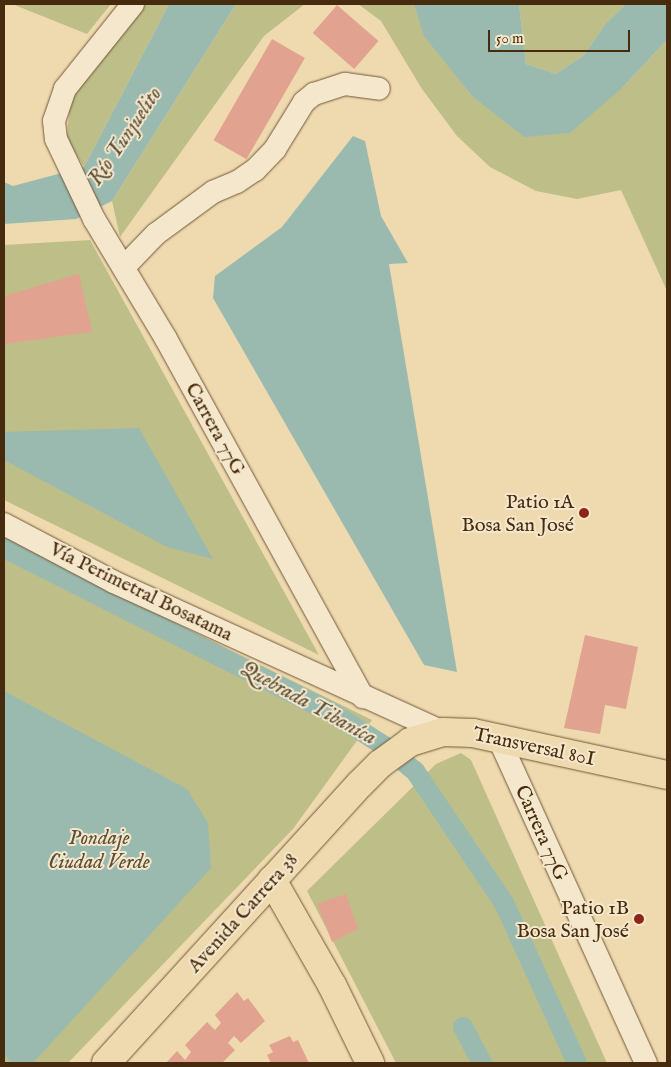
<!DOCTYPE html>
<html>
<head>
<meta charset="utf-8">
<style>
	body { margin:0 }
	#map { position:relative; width:671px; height:1067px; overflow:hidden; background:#efdab0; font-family:"IM FELL English",serif }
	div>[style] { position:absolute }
	.green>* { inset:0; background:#bebe88 }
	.water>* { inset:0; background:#9abaaf }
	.canal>* { height:20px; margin:-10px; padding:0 10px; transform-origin:10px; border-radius:10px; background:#9abaaf }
	.building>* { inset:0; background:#e1a390; transform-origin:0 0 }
	.roads { filter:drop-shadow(0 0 1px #715736) drop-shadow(0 0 1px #715736) }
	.minor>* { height:22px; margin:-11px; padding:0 11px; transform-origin:11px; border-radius:11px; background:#f5e7cc }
	.major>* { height:28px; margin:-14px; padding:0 14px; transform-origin:14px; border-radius:14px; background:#efdab0 }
	.dots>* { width:14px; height:14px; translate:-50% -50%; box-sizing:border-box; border:2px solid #f5e7cc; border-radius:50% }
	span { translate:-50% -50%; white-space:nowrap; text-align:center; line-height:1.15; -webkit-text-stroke:4px #f5e7cc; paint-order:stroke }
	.street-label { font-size:20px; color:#472b0e }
	.poi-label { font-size:20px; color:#472b0e }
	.right { translate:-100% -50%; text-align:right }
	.water-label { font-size:21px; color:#5c4f36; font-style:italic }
	.frame { position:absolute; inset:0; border:5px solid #472b0e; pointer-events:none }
	.scale { position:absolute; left:488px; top:30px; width:142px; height:22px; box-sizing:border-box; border:2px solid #472b0e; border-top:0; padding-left:6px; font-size:15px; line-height:18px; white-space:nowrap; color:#472b0e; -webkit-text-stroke:4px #f5e7cc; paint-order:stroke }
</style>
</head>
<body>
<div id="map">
	<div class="green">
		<div style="clip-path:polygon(12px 4px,111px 4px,87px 34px)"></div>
		<div style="clip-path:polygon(146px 4px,169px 4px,84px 167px,67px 139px,70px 100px)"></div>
		<div style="clip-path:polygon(236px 4px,305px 4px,264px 36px,120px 237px,112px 201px)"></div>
		<div style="clip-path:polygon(358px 4px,414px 4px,425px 36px,471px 95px,622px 88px,667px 40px,667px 291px,621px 190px,577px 199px,536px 191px,490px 167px,457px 136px,422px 89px,381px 21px)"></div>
		<div style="clip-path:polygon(519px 4px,626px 4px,606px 23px,584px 55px,556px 74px,526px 64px)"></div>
		<div style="clip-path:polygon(90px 240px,319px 655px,4px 500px,4px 245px)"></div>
		<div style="clip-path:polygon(4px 538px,372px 720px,293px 829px,68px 1063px,4px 1063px)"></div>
		<div style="clip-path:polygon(461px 753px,471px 760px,607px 1063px,396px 1063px,307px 891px,436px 764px)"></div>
	</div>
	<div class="water">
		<div style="clip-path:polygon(169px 4px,236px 4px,112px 201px,76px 219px,4px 224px,4px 182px,13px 186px,84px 167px)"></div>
		<div style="clip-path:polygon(414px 4px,519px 4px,526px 64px,556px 74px,584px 55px,606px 23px,626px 4px,667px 4px,667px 40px,622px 88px,570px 133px,524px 137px,471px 95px,424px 36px)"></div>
		<div style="clip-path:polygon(353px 136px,365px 141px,381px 216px,408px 263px,389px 264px,457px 672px,424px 665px,213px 298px,215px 276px,282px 227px)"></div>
		<div style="clip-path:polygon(139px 428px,213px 559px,167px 547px,4px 460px,4px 432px)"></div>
		<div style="clip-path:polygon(4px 691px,187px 789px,208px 823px,211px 868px,33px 1063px,11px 1063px,4px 1054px)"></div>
	</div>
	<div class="canal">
		<div style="left:4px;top:548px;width:369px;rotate:26.7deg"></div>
		<div style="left:334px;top:714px;width:62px;rotate:32.4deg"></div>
		<div style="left:386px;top:747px;width:38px;rotate:40deg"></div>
		<div style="left:415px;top:771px;width:159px;rotate:56deg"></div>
		<div style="left:504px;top:903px;width:176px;rotate:65.5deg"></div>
		<div style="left:463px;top:1027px;width:41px;rotate:62.2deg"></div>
	</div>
	<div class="building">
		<div style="left:337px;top:5px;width:55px;height:37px;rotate:41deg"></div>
		<div style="left:272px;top:39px;width:38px;height:117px;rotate:30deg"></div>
		<div style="clip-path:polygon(79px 274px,92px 332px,4px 344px,4px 296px)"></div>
		<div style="clip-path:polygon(585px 635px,638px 647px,626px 709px,605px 705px,600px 734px,564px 728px)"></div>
		<div style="clip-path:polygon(346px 894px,358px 929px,332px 942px,317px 904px)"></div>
		<div style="clip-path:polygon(237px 992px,244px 1001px,248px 998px,265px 1021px,241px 1043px,234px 1036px,228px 1043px,235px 1050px,222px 1063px,166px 1063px,177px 1051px,185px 1060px,191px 1052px,185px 1045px,207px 1022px,215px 1030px,221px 1023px,215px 1015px)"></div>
		<div style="clip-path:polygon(290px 1036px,293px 1042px,298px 1040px,309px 1063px,271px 1063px,267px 1055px,273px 1052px,269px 1045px)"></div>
	</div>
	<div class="roads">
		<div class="minor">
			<div style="left:133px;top:4px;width:109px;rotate:128.7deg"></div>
			<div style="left:65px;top:89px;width:34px;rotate:109deg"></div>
			<div style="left:54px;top:121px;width:18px;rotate:84deg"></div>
			<div style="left:56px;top:139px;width:89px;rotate:64.6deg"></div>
			<div style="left:94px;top:219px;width:140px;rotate:59deg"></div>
			<div style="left:166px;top:339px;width:409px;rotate:61.2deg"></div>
			<div style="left:124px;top:267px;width:46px;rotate:-45.9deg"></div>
			<div style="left:156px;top:234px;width:71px;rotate:-36.4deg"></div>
			<div style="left:213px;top:192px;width:26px;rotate:-23deg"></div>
			<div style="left:237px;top:182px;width:22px;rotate:-34deg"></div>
			<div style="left:255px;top:170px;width:29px;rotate:-46deg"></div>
			<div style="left:275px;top:149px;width:55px;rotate:-58.3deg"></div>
			<div style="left:304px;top:102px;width:13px;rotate:-39deg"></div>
			<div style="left:314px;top:94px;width:33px;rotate:-18deg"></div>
			<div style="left:345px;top:84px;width:34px;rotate:8deg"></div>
			<div style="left:4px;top:524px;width:124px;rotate:27.8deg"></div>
			<div style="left:114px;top:582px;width:362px;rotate:24.5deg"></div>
			<div style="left:499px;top:739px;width:356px;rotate:65.6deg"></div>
		</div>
		<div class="major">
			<div style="left:272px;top:880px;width:121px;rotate:60.3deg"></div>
			<div style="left:332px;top:985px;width:87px;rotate:64deg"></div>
			<div style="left:106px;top:1063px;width:377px;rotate:-47.7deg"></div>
			<div style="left:360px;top:784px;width:28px;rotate:-45deg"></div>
			<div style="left:380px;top:764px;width:37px;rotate:-36deg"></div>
			<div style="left:410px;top:742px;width:34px;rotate:-17deg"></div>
			<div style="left:443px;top:732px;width:30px;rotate:2deg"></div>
			<div style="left:473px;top:733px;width:198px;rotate:12.2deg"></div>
		</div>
	</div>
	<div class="dots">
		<div style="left:584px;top:513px;background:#8f2418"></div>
		<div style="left:639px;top:919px;background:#8f2418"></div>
	</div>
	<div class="street-label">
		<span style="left:215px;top:429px;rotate:61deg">Carrera 77G</span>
		<span style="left:141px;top:592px;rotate:26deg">Vía Perimetral Bosatama</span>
		<span style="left:534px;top:747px;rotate:12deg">Transversal 80I</span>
		<span style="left:541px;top:833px;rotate:66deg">Carrera 77G</span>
		<span style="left:243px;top:913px;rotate:-48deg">Avenida Carrera 38</span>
	</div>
	<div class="poi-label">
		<span class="right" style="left:574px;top:514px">Patio 1A<br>Bosa San José</span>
		<span class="right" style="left:629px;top:920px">Patio 1B<br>Bosa San José</span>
	</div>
	<div class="water-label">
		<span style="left:126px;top:137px;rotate:-56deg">Río Tunjuelito</span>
		<span style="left:308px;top:704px;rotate:29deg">Quebrada Tibaníca</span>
		<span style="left:99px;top:851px">Pondaje<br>Ciudad Verde</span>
	</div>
	<div class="frame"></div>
	<div class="scale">50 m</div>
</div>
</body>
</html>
